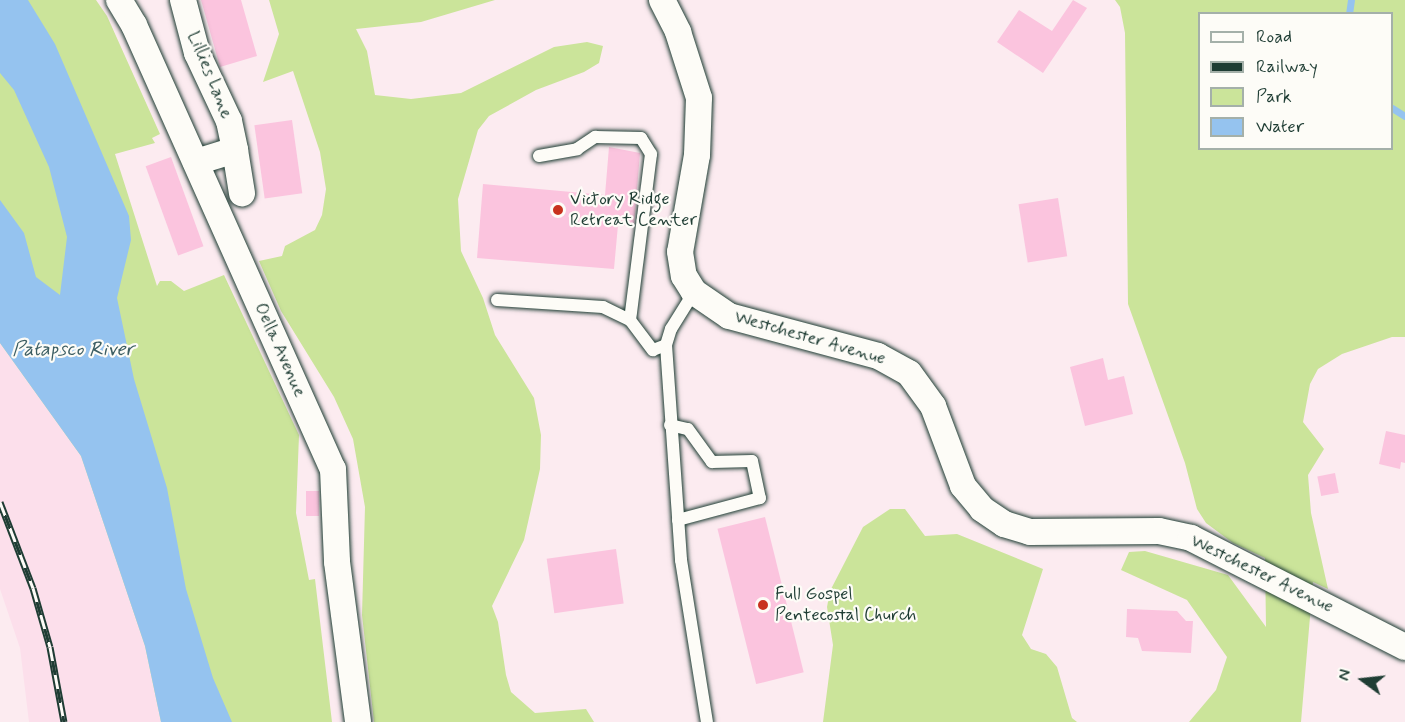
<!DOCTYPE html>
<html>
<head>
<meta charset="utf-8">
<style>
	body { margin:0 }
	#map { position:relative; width:1405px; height:722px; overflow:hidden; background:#fcebf0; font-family:Mynerve,sans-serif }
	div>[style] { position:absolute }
	.built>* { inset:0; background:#fcdfeb }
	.green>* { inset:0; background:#cbe49a }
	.water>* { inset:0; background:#95c3ef }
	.stream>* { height:7px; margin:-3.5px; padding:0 3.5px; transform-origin:3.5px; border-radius:3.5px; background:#95c3ef }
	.building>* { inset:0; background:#fbc4de; transform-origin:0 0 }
	.roads { filter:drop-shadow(0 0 2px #1f3d34) drop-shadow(0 0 2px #1f3d34) }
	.lane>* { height:12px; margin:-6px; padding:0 6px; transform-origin:6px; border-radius:6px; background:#fdfcf7 }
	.street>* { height:26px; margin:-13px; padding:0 13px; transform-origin:13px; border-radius:13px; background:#fdfcf7 }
	.rail>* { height:7px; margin-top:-3.5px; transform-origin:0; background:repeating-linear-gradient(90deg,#fdfcf7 0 14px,#1f3d34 0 28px); box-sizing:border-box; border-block:2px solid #1f3d34 }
	.dots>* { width:16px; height:16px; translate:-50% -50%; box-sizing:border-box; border:3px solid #fdfcf7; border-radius:50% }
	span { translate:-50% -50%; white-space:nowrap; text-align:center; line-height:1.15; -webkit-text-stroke:4.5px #fdfcf7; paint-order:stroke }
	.street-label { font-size:18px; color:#1f3d34 }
	.poi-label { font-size:18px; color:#1f3d34 }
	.left { translate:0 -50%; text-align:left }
	.water-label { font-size:20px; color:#3c5e63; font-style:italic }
	.legend { position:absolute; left:1198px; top:12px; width:195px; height:138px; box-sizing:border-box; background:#fdfcf7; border:2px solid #a4b0a9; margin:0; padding:8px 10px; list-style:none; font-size:18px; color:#1f3d34 }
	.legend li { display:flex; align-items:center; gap:12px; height:30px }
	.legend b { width:30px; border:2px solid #a4b0a9 }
	.north { position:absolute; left:1333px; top:650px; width:60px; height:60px; -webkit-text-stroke:4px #fdfcf7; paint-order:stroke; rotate:285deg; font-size:16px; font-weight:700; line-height:24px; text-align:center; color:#1f3d34 }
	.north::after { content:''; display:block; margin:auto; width:21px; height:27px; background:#1f3d34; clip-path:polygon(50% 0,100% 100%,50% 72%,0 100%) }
</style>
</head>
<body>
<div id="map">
	<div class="built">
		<div style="clip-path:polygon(0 343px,81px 456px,145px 646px,161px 722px,29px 722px,20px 648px,0 589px)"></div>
	</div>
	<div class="green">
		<div style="clip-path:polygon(0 0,96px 0,107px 16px,160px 134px,152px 138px,155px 143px,115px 154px,157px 286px,160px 281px,171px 281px,184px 291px,224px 275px,299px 435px,296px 513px,309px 580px,315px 579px,332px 722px,161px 722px,145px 646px,81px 456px,0 343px)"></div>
		<div style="clip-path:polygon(269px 0,495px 0,421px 22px,356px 29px,367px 51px,375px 95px,411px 99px,461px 93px,554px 47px,587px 42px,603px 46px,599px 63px,584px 72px,536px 90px,489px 116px,478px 130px,458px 199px,461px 251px,483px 298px,495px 335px,534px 398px,541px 435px,540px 469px,524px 540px,492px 606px,498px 622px,506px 675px,511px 692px,535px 713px,586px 709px,594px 722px,374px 722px,362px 615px,365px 507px,353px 439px,334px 397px,281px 311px,259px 261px,282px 256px,285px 246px,315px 230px,322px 215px,326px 189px,320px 152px,293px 71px,263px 82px,279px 34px)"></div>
		<div style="clip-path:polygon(evenodd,1115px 0,1405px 0,1405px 337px,1392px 337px,1342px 354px,1318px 369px,1310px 384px,1303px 422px,1324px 449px,1308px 475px,1311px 513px,1328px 589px,1313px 582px,1301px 722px,1189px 722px,1216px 690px,1227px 657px,1187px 600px,1121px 570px,1129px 552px,1145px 551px,1228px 575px,1266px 627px,1265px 558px,1233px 543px,1206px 523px,1197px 509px,1185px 463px,1128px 304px,1125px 33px,1120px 7px,1115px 0,1200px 14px,1392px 14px,1392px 148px,1200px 148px,1200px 14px)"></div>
		<div style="clip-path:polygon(890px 509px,905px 509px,925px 536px,957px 534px,1043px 569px,1022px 635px,1031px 649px,1046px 654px,1057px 667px,1072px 718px,1077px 722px,823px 722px,833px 645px,827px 607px,830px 591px,863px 527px)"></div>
	</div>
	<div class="water">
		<div style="clip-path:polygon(0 0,28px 0,55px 44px,129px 216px,131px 240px,117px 298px,134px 379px,167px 488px,186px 589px,213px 678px,232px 722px,161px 722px,145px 646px,81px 456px,0 343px,0 200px,24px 233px,36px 277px,60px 295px,67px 237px,49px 167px,14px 90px,0 73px)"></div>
	</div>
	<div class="stream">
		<div style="left:1349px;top:14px;width:14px;rotate:-82deg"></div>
		<div style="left:1392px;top:108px;width:15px;rotate:32deg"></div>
	</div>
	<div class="building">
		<div style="clip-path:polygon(201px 0,241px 0,257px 56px,220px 67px)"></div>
		<div style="clip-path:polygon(1073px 0,1087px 8px,1043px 73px,997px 42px,1019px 10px,1052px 31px)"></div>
		<div style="left:292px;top:120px;width:74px;height:38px;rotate:82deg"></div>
		<div style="clip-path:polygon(609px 147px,640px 153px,634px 226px,618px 225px,614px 269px,477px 258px,483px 184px,605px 195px)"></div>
		<div style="left:171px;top:157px;width:95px;height:27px;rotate:70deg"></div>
		<div style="left:1058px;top:198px;width:59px;height:40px;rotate:81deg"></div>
		<div style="clip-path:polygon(1103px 358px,1108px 380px,1124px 376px,1133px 414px,1085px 426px,1070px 367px)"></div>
		<div style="clip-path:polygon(1386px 431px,1405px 435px,1405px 463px,1401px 462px,1400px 469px,1379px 464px)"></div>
		<div style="left:1335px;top:473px;width:20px;height:18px;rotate:79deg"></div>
		<div style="left:306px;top:491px;width:13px;height:25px"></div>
		<div style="left:765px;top:517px;width:160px;height:49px;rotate:76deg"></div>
		<div style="left:616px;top:549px;width:55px;height:70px;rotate:82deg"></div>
		<div style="clip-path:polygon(1127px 609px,1177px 611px,1186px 621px,1193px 621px,1191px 653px,1142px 651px,1138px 638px,1126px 637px)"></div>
	</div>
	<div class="roads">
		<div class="lane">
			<div style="left:539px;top:156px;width:39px;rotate:-10deg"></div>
			<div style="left:577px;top:149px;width:22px;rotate:-34deg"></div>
			<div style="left:595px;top:137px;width:46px;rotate:1.2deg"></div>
			<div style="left:641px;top:138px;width:19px;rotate:58deg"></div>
			<div style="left:651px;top:154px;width:167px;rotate:97.2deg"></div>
			<div style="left:497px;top:300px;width:106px;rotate:3.8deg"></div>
			<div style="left:603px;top:307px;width:30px;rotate:26deg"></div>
			<div style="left:630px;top:320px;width:38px;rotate:53deg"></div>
			<div style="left:653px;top:350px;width:14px;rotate:-21deg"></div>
			<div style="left:666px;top:345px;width:17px;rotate:-73deg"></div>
			<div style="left:671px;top:329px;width:44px;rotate:-58.1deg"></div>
			<div style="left:666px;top:345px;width:216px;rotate:86deg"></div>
			<div style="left:681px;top:560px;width:164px;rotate:80.9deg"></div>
			<div style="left:670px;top:425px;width:18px;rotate:13deg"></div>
			<div style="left:688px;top:429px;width:41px;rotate:54deg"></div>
			<div style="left:712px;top:462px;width:40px;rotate:-1.4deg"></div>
			<div style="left:752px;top:461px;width:38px;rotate:78deg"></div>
			<div style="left:760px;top:498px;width:85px;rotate:165deg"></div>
		</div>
		<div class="street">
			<div style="left:119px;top:0;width:29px;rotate:59deg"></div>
			<div style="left:134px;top:25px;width:487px;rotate:65.9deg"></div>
			<div style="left:333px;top:469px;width:93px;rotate:87.5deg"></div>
			<div style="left:337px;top:562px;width:161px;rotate:82.5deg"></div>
			<div style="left:183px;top:0;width:55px;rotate:75.2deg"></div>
			<div style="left:197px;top:53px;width:75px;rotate:64.8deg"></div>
			<div style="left:229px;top:121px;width:30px;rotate:78deg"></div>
			<div style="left:235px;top:150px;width:41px;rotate:162.9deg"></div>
			<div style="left:662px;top:0;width:36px;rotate:63deg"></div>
			<div style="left:678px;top:32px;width:69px;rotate:72.3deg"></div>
			<div style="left:699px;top:98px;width:57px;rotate:92deg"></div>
			<div style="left:697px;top:155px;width:98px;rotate:99.9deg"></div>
			<div style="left:680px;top:252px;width:24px;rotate:81deg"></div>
			<div style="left:684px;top:276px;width:19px;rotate:58deg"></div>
			<div style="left:694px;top:292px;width:42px;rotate:34.4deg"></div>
			<div style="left:729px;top:316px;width:154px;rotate:15deg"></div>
			<div style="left:878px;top:356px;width:35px;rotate:29deg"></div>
			<div style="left:909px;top:373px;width:41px;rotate:54deg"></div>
			<div style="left:933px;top:406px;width:85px;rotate:69.4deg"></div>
			<div style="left:963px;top:486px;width:30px;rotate:50deg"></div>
			<div style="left:982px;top:509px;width:27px;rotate:34deg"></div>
			<div style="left:1004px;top:524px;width:27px;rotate:17deg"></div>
			<div style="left:1030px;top:532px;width:129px;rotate:-0.4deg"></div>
			<div style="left:1159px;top:531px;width:33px;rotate:12deg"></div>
			<div style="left:1191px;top:538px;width:240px;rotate:27deg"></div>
			<div style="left:235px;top:150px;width:44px;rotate:80.8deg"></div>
		</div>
	</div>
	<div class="rail">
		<div style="left:0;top:502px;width:92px;rotate:69deg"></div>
		<div style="left:33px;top:588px;width:61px;rotate:73.9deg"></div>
		<div style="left:50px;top:647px;width:76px;rotate:79.4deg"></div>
	</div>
	<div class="dots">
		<div style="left:558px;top:210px;background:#c8321e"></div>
		<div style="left:763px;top:605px;background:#c8321e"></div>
	</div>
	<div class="street-label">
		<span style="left:210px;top:75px;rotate:68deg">Lillies Lane</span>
		<span style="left:810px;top:338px;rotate:16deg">Westchester Avenue</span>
		<span style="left:280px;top:350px;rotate:66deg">Oella Avenue</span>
		<span style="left:1262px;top:574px;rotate:26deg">Westchester Avenue</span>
	</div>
	<div class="poi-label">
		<span class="left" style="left:570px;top:210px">Victory Ridge<br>Retreat Center</span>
		<span class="left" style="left:775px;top:605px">Full Gospel<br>Pentecostal Church</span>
	</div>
	<div class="water-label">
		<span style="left:73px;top:349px">Patapsco River</span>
	</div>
	<ul class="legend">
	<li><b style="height:8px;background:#fdfcf7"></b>Road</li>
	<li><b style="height:8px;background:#1f3d34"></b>Railway</li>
	<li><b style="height:16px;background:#cbe49a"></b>Park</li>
	<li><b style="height:16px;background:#95c3ef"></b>Water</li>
	</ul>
	<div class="north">N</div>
</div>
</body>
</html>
